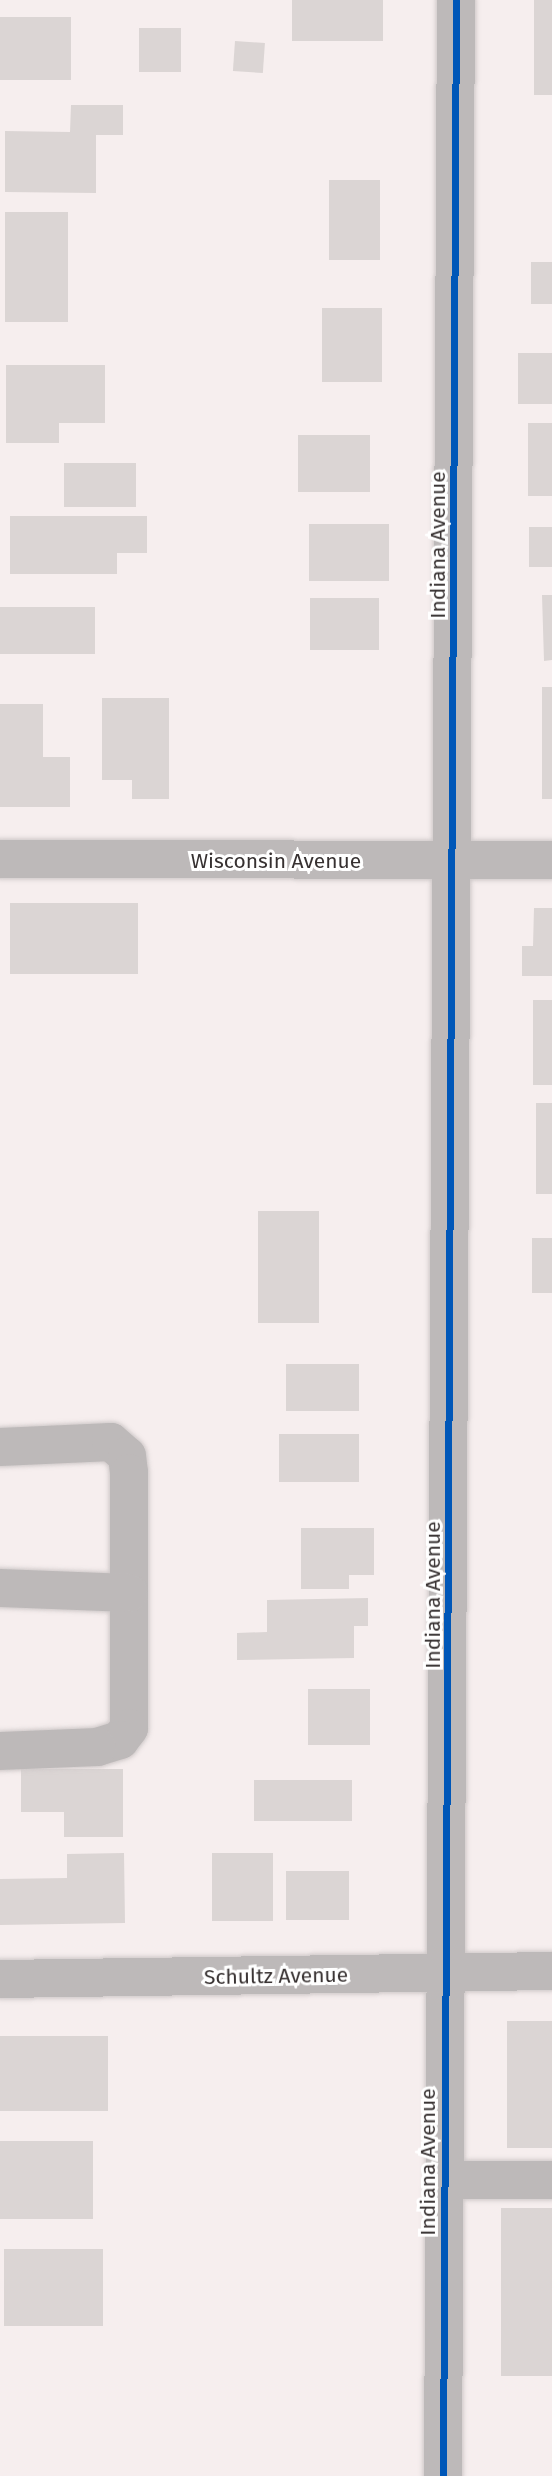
<!DOCTYPE html>
<html>
<head>
<meta charset="utf-8">
<style>
	body { margin:0 }
	#map { position:relative; width:552px; height:2476px; overflow:hidden; background:#f6eeee; font-family:"Fira Sans",sans-serif }
	div>[style] { position:absolute }
	.building>* { inset:0; background:#dbd5d4; transform-origin:0 0 }
	.roads { filter:drop-shadow(0 0 2px #cfc9c9) drop-shadow(0 0 2px #cfc9c9) }
	.minor>* { height:38px; margin:-19px; padding:0 19px; transform-origin:19px; border-radius:19px; background:#bdb9b9 }
	.cycleway>* { height:7px; margin:-3.5px; padding:0 3.5px; transform-origin:3.5px; border-radius:3.5px; background:#0057b8 }
	span { translate:-50% -50%; white-space:nowrap; text-align:center; line-height:1.15; -webkit-text-stroke:6px #fff; paint-order:stroke }
	.street-label { font-size:21px; color:#373131 }
</style>
</head>
<body>
<div id="map">
	<div class="building">
		<div style="left:292px;top:0;width:91px;height:41px"></div>
		<div style="left:534px;top:0;width:18px;height:95px"></div>
		<div style="left:0;top:17px;width:71px;height:63px"></div>
		<div style="left:139px;top:28px;width:42px;height:44px"></div>
		<div style="left:235px;top:41px;width:30px;height:30px;rotate:4deg"></div>
		<div style="clip-path:polygon(71px 105px,123px 105px,123px 135px,96px 135px,96px 193px,5px 192px,5px 131px,70px 132px)"></div>
		<div style="left:329px;top:180px;width:51px;height:80px"></div>
		<div style="left:5px;top:212px;width:63px;height:110px"></div>
		<div style="left:531px;top:262px;width:21px;height:42px"></div>
		<div style="left:322px;top:308px;width:60px;height:74px"></div>
		<div style="left:552px;top:353px;width:51px;height:34px;rotate:90deg"></div>
		<div style="clip-path:polygon(6px 365px,105px 365px,105px 423px,59px 423px,59px 443px,6px 443px)"></div>
		<div style="left:528px;top:423px;width:24px;height:73px"></div>
		<div style="left:298px;top:435px;width:72px;height:57px"></div>
		<div style="left:64px;top:463px;width:72px;height:44px"></div>
		<div style="clip-path:polygon(10px 516px,147px 516px,147px 553px,117px 553px,117px 574px,10px 574px)"></div>
		<div style="left:309px;top:524px;width:80px;height:57px"></div>
		<div style="left:529px;top:527px;width:23px;height:40px"></div>
		<div style="clip-path:polygon(542px 595px,552px 595px,552px 660px,544px 661px)"></div>
		<div style="left:310px;top:598px;width:69px;height:52px"></div>
		<div style="left:0;top:607px;width:95px;height:47px"></div>
		<div style="left:542px;top:687px;width:10px;height:112px"></div>
		<div style="clip-path:polygon(102px 698px,169px 698px,169px 799px,132px 799px,132px 780px,102px 780px)"></div>
		<div style="clip-path:polygon(0 704px,43px 704px,43px 757px,70px 757px,70px 807px,0 807px)"></div>
		<div style="left:10px;top:903px;width:128px;height:71px"></div>
		<div style="clip-path:polygon(534px 908px,552px 908px,552px 976px,522px 976px,522px 946px,533px 946px)"></div>
		<div style="left:533px;top:1000px;width:19px;height:85px"></div>
		<div style="left:536px;top:1103px;width:16px;height:91px"></div>
		<div style="left:258px;top:1211px;width:61px;height:112px"></div>
		<div style="left:532px;top:1238px;width:20px;height:55px"></div>
		<div style="left:286px;top:1364px;width:73px;height:47px"></div>
		<div style="left:279px;top:1434px;width:80px;height:48px"></div>
		<div style="clip-path:polygon(301px 1528px,374px 1528px,374px 1575px,349px 1575px,349px 1589px,301px 1589px)"></div>
		<div style="clip-path:polygon(368px 1598px,368px 1626px,354px 1626px,354px 1658px,237px 1660px,237px 1633px,267px 1632px,267px 1600px)"></div>
		<div style="left:308px;top:1689px;width:62px;height:56px"></div>
		<div style="clip-path:polygon(21px 1769px,123px 1769px,123px 1837px,64px 1837px,64px 1812px,21px 1812px)"></div>
		<div style="left:254px;top:1780px;width:98px;height:41px"></div>
		<div style="clip-path:polygon(124px 1853px,125px 1923px,0 1925px,0 1879px,67px 1878px,67px 1854px)"></div>
		<div style="left:212px;top:1853px;width:61px;height:68px"></div>
		<div style="left:286px;top:1871px;width:63px;height:49px"></div>
		<div style="left:552px;top:2021px;width:127px;height:45px;rotate:90deg"></div>
		<div style="left:0;top:2036px;width:108px;height:75px"></div>
		<div style="left:0;top:2141px;width:93px;height:78px"></div>
		<div style="left:501px;top:2208px;width:51px;height:168px"></div>
		<div style="left:4px;top:2249px;width:99px;height:77px"></div>
	</div>
	<div class="roads">
		<div class="minor">
			<div style="left:0;top:859px;width:552px;rotate:0.1deg"></div>
			<div style="left:0;top:1447px;width:111px;rotate:-2.6deg"></div>
			<div style="left:111px;top:1442px;width:21px;rotate:41deg"></div>
			<div style="left:127px;top:1456px;width:17px;rotate:83deg"></div>
			<div style="left:129px;top:1473px;width:255px;rotate:90deg"></div>
			<div style="left:129px;top:1728px;width:15px;rotate:127deg"></div>
			<div style="left:120px;top:1740px;width:24px;rotate:163deg"></div>
			<div style="left:97px;top:1747px;width:97px;rotate:177.6deg"></div>
			<div style="left:0;top:1588px;width:129px;rotate:2.2deg"></div>
			<div style="left:0;top:1979px;width:552px;rotate:-0.83deg"></div>
			<div style="left:445px;top:2180px;width:107px"></div>
			<div style="left:443px;top:2476px;width:2476px;rotate:-89.7deg"></div>
		</div>
	</div>
	<div class="cycleway">
		<div style="left:443px;top:2476px;width:2476px;rotate:-89.7deg"></div>
	</div>
	<div class="street-label">
		<span style="left:438px;top:545px;rotate:-90deg">Indiana Avenue</span>
		<span style="left:276px;top:861px">Wisconsin Avenue</span>
		<span style="left:433px;top:1595px;rotate:-90deg">Indiana Avenue</span>
		<span style="left:276px;top:1976px;rotate:-1deg">Schultz Avenue</span>
		<span style="left:428px;top:2162px;rotate:-90deg">Indiana Avenue</span>
	</div>
</div>
</body>
</html>
